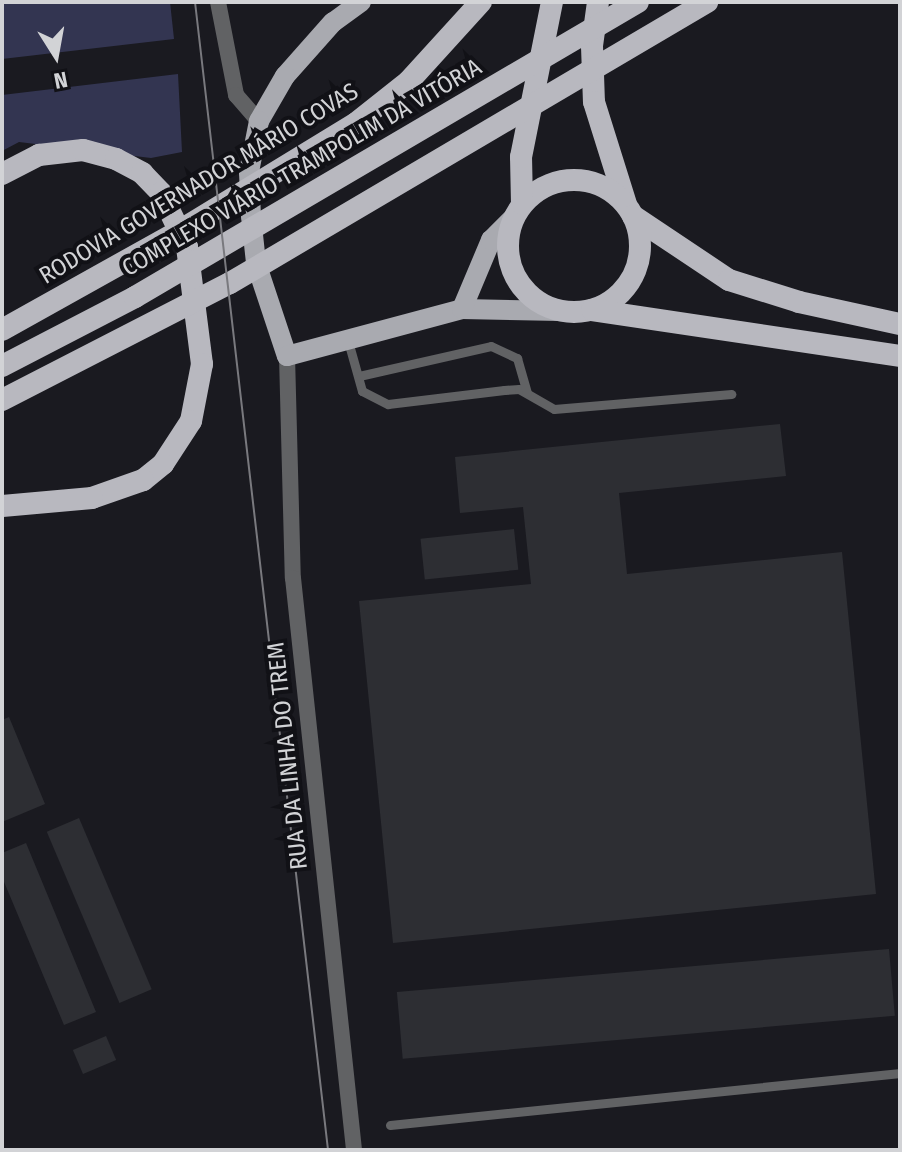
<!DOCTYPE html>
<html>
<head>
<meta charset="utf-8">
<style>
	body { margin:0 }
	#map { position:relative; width:902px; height:1152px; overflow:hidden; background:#1a1a20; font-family:"Fira Sans Condensed",sans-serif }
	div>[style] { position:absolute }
	.green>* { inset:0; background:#333551 }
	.building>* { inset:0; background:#2d2e33; transform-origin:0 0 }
	.service>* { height:9px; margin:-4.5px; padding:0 4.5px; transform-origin:4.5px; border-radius:4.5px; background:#616264 }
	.minor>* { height:16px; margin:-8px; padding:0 8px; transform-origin:8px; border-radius:8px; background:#616264 }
	.primary>* { height:20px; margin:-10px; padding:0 10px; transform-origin:10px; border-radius:10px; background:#a9aab0 }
	.trunk>* { height:22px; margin:-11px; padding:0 11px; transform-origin:11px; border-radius:11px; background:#b8b8bf }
	.trunk>.ring { margin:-11px; padding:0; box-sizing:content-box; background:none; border:22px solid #b8b8bf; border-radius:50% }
	.tram>* { height:2px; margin:-1px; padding:0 1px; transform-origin:1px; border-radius:1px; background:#79797e }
	span { translate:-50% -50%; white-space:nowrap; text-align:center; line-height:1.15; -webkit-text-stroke:8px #111116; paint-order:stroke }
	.street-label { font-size:24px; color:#d2d3d6 }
	.frame { position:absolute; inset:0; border:4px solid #d2d3d6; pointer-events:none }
	.north { position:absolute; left:16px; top:16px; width:80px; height:80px; -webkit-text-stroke:6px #111116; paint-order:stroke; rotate:169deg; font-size:22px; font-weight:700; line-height:32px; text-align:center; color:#d2d3d6 }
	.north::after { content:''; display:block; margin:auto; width:28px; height:36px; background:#d2d3d6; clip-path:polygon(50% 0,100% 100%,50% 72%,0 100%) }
</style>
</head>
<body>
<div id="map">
	<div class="green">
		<div style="clip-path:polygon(2px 2px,170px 2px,174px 39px,2px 59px)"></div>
		<div style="clip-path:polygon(178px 74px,182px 152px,151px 158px,19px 142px,2px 151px,2px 95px)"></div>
	</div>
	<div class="building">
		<div style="clip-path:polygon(780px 424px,786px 476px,619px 493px,627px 574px,842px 552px,876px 894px,393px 943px,359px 601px,531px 584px,523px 507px,460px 513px,455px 457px)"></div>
		<div style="left:514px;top:529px;width:41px;height:94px;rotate:84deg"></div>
		<div style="clip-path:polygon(9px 717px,45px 804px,2px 822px,2px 720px)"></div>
		<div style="left:79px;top:818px;width:186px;height:35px;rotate:67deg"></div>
		<div style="clip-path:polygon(26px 843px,96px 1012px,64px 1025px,2px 877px,2px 853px)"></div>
		<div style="left:889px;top:949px;width:67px;height:494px;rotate:85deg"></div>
		<div style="left:106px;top:1036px;width:26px;height:36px;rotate:67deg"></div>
	</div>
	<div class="service">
		<div style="left:348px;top:341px;width:52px;rotate:74.4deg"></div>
		<div style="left:362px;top:391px;width:29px;rotate:27deg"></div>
		<div style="left:388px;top:404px;width:117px;rotate:-6.9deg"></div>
		<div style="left:504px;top:390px;width:15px;rotate:-4deg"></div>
		<div style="left:519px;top:389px;width:40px;rotate:29.7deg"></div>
		<div style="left:554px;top:409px;width:178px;rotate:-4.8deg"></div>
		<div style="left:359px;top:376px;width:135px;rotate:-12.8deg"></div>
		<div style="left:491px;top:346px;width:29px;rotate:25deg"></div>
		<div style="left:517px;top:358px;width:36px;rotate:74deg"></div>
		<div style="left:390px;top:1125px;width:513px;rotate:-5.82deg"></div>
	</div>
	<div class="minor">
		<div style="left:218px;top:2px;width:95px;rotate:79deg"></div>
		<div style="left:236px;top:95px;width:35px;rotate:49deg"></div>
		<div style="left:287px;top:356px;width:222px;rotate:88.5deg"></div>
		<div style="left:293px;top:578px;width:575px;rotate:83.91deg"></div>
	</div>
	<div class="primary">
		<div style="left:361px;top:2px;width:34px;rotate:144deg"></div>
		<div style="left:333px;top:22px;width:72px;rotate:131.6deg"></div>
		<div style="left:285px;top:76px;width:52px;rotate:120deg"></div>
		<div style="left:259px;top:121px;width:52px;rotate:101.1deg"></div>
		<div style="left:249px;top:172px;width:44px;rotate:87.4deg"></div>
		<div style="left:251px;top:216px;width:47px;rotate:83.9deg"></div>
		<div style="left:256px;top:263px;width:98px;rotate:71.6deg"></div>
		<div style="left:287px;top:356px;width:181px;rotate:-15deg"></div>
		<div style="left:462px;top:309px;width:99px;rotate:1.2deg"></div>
		<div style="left:462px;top:309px;width:75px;rotate:-67.2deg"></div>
		<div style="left:491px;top:240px;width:31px;rotate:-45deg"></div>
	</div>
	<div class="trunk">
		<div style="left:598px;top:2px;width:44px;rotate:97.8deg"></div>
		<div style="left:592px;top:46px;width:56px;rotate:88deg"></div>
		<div style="left:594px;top:102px;width:107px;rotate:72.6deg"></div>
		<div style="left:2px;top:174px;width:42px;rotate:-27.2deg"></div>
		<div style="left:39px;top:155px;width:44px;rotate:-6.5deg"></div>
		<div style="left:83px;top:150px;width:34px;rotate:15deg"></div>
		<div style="left:116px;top:159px;width:30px;rotate:28deg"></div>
		<div style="left:142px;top:173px;width:28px;rotate:46deg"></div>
		<div style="left:161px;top:193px;width:60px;rotate:64.3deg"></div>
		<div style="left:187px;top:247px;width:118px;rotate:82.7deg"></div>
		<div style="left:202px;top:364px;width:58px;rotate:100.9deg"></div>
		<div style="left:191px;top:421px;width:51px;rotate:123.1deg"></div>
		<div style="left:163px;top:464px;width:26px;rotate:141deg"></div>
		<div style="left:143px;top:480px;width:54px;rotate:160.6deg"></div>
		<div style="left:92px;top:498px;width:90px;rotate:174.9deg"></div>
		<div class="ring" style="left:508px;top:180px;width:110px;height:110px"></div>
		<div style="left:522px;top:204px;width:47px;rotate:-91.2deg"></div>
		<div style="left:521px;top:157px;width:158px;rotate:-78.7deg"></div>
		<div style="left:633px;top:216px;width:115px;rotate:33.7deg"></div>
		<div style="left:729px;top:280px;width:73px;rotate:17.4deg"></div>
		<div style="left:799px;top:302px;width:103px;rotate:12.3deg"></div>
		<div style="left:592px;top:310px;width:311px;rotate:8.5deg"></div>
		<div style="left:2px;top:330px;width:205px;rotate:-29.2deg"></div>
		<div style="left:181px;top:230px;width:205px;rotate:-31.4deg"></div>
		<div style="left:356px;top:123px;width:68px;rotate:-38.4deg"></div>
		<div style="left:409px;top:81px;width:107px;rotate:-47.7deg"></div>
		<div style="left:2px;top:366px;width:150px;rotate:-27.4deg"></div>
		<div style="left:135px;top:297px;width:583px;rotate:-30.39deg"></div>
		<div style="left:2px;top:400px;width:256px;rotate:-27.2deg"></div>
		<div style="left:230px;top:283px;width:554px;rotate:-30.5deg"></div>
	</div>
	<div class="tram">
		<div style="left:195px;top:2px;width:1156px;rotate:83.39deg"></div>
	</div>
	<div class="street-label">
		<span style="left:302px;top:168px;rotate:-30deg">COMPLEXO VIÁRIO TRAMPOLIM DA VITÓRIA</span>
		<span style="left:199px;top:184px;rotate:-31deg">RODOVIA GOVERNADOR MÁRIO COVAS</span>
		<span style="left:288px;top:756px;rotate:-96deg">RUA DA LINHA DO TREM</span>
	</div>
	<div class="frame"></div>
	<div class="north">N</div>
</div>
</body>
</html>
